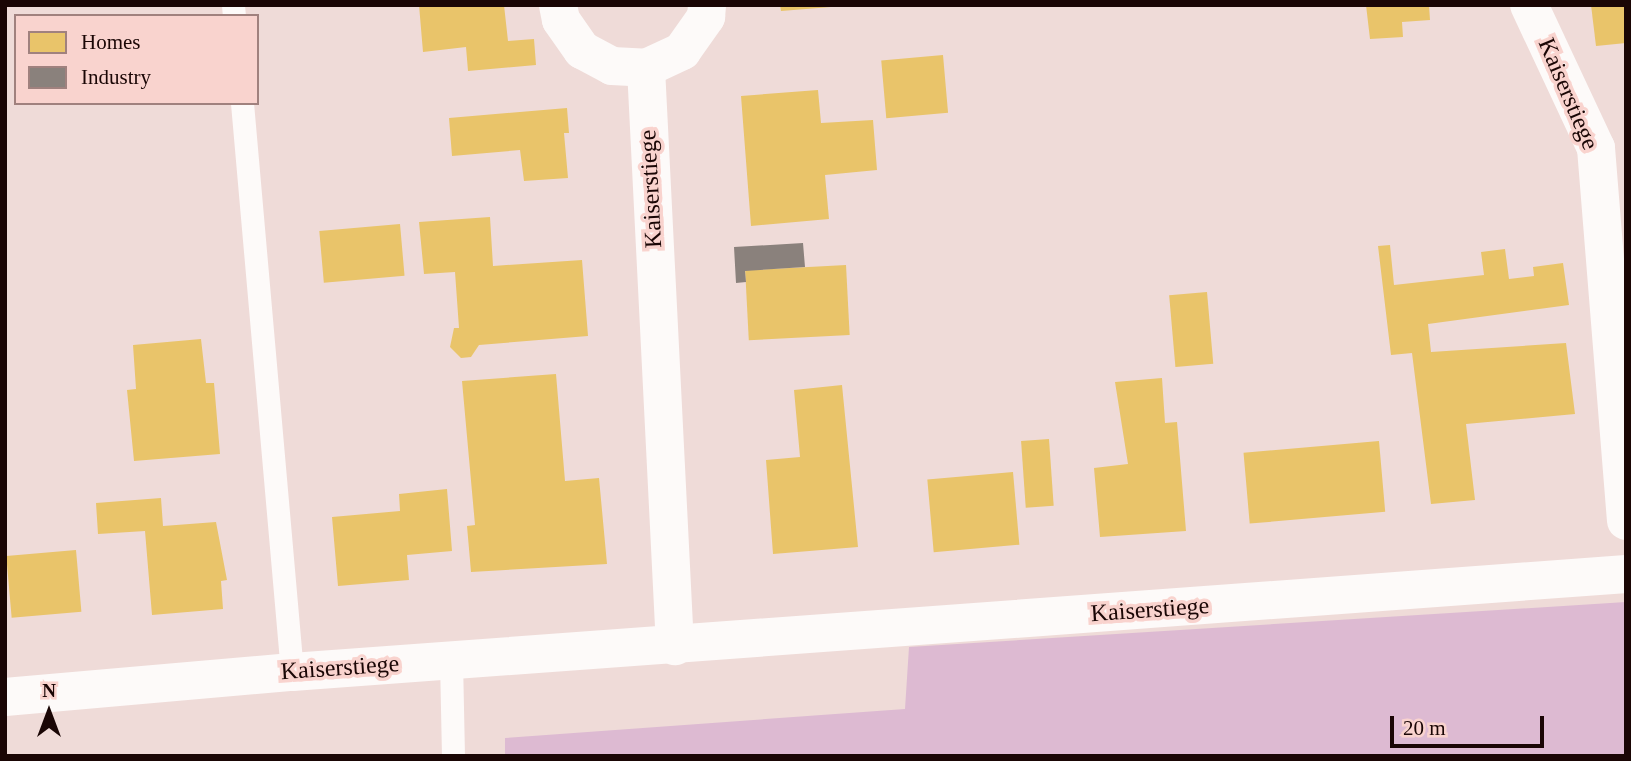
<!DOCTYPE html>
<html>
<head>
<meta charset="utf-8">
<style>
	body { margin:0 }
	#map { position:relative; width:1631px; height:761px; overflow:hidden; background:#efdbd8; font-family:Georgia,serif }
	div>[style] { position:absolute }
	.green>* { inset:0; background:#ddbad2 }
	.homes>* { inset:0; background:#e9c46a; transform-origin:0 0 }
	.industry>* { inset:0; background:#8a817c }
	.service>* { height:23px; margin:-11.5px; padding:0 11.5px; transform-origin:11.5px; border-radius:11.5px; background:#fdfaf9 }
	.minor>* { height:38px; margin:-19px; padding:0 19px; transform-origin:19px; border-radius:19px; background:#fdfaf9 }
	span { translate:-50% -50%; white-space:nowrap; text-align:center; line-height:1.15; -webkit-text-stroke:7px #f9d3ce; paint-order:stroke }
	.street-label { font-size:24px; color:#1a0605 }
	.frame { position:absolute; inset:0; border:7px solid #1a0605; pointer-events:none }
	.legend { position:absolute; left:14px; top:14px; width:245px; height:91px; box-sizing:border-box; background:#f9d3ce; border:2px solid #a0817e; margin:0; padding:9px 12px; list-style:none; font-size:21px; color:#1a0605 }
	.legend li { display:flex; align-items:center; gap:14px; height:35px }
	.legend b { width:35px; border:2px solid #a0817e }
	.north { position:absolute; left:14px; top:677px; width:70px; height:70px; -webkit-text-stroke:5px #f9d3ce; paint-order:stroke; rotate:0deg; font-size:19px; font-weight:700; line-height:28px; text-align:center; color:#1a0605 }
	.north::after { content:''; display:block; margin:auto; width:24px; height:32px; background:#1a0605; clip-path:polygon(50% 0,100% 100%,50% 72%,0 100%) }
	.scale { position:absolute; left:1390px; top:716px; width:154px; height:32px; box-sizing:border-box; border:4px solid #1a0605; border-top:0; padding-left:9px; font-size:21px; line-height:24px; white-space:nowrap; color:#1a0605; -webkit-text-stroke:5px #f9d3ce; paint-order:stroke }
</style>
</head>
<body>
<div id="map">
	<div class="green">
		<div style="clip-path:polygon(1626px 602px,1626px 756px,505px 756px,505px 738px,905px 709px,909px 647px)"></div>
	</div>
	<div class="homes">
		<div style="clip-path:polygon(419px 5px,504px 5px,508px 41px,534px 39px,536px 65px,468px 71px,466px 47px,423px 52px)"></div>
		<div style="clip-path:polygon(780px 5px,831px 5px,831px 7px,781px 11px)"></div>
		<div style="clip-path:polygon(1366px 5px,1429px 5px,1430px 20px,1402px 22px,1403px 37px,1370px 39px)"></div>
		<div style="clip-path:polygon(1591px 5px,1626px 5px,1626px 43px,1596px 46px)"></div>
		<div style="left:943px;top:55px;width:58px;height:62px;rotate:85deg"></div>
		<div style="clip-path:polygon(818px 90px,821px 123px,873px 120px,877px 170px,825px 175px,829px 219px,751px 226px,741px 96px)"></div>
		<div style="clip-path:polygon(567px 108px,569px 133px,564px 133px,568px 178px,524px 181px,520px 150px,452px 156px,449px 118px)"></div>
		<div style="clip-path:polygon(490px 217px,493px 266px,582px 260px,588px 336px,479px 345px,471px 357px,461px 358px,450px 347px,454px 328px,459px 328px,455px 272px,424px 274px,419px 222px)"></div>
		<div style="left:400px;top:224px;width:52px;height:81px;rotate:85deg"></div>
		<div style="clip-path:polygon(1390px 245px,1394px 285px,1484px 275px,1481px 252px,1505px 249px,1509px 279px,1534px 276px,1533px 267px,1563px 263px,1569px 305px,1428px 324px,1431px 352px,1566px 343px,1575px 414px,1466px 424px,1475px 500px,1431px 504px,1412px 353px,1391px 355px,1378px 246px)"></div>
		<div style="left:846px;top:265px;width:70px;height:101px;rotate:87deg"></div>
		<div style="left:1207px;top:292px;width:72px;height:38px;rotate:85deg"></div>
		<div style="clip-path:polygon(201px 339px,206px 383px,214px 383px,220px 454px,134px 461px,127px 390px,136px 389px,133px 345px)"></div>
		<div style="clip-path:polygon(556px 374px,565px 481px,599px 478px,607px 564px,471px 572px,467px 526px,475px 525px,462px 381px)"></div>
		<div style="clip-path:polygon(1162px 378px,1165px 423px,1177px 422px,1186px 531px,1100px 537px,1094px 468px,1128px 464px,1115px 382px)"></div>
		<div style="clip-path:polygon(842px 385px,858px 547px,773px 554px,766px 460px,800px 457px,794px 390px)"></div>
		<div style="left:1049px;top:439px;width:67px;height:28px;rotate:86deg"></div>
		<div style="left:1379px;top:441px;width:71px;height:136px;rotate:85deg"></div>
		<div style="left:1013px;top:472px;width:73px;height:86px;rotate:85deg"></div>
		<div style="clip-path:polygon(447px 489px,452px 551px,407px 555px,409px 580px,338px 586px,332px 517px,400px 511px,399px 494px)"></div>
		<div style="clip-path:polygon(161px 498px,163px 526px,216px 522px,227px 580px,221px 581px,223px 609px,152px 615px,145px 531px,98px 534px,96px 503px)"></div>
		<div style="left:76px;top:550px;width:62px;height:70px;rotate:85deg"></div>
	</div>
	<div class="industry">
		<div style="clip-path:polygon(803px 243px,805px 267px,745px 271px,746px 282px,736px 283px,734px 247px)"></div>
	</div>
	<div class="service">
		<div style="left:233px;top:5px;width:11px;rotate:85deg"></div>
		<div style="left:242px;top:103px;width:571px;rotate:84.98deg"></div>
		<div style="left:451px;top:660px;width:96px;rotate:88.8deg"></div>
	</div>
	<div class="minor">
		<div style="left:558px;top:5px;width:15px;rotate:79deg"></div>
		<div style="left:561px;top:20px;width:37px;rotate:55deg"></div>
		<div style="left:582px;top:50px;width:34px;rotate:28deg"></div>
		<div style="left:612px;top:66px;width:34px;rotate:3deg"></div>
		<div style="left:646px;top:68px;width:40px;rotate:-25deg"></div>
		<div style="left:682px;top:51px;width:42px;rotate:-54.8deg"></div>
		<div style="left:706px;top:17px;width:12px;rotate:-85deg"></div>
		<div style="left:1529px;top:5px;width:158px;rotate:64.9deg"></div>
		<div style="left:1596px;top:148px;width:374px;rotate:85.4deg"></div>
		<div style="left:646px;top:68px;width:579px;rotate:87.13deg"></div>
		<div style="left:5px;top:697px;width:288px;rotate:-5deg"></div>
		<div style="left:292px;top:672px;width:1338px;rotate:-4.2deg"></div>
	</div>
	<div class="street-label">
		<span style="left:1568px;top:94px;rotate:67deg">Kaiserstiege</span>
		<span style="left:651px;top:189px;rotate:-93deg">Kaiserstiege</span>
		<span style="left:1150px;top:610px;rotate:-4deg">Kaiserstiege</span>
		<span style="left:340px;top:668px;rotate:-4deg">Kaiserstiege</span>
	</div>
	<div class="frame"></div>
	<ul class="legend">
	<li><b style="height:19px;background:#e9c46a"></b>Homes</li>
	<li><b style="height:19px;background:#8a817c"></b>Industry</li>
	</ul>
	<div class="north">N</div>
	<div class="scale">20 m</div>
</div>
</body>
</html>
